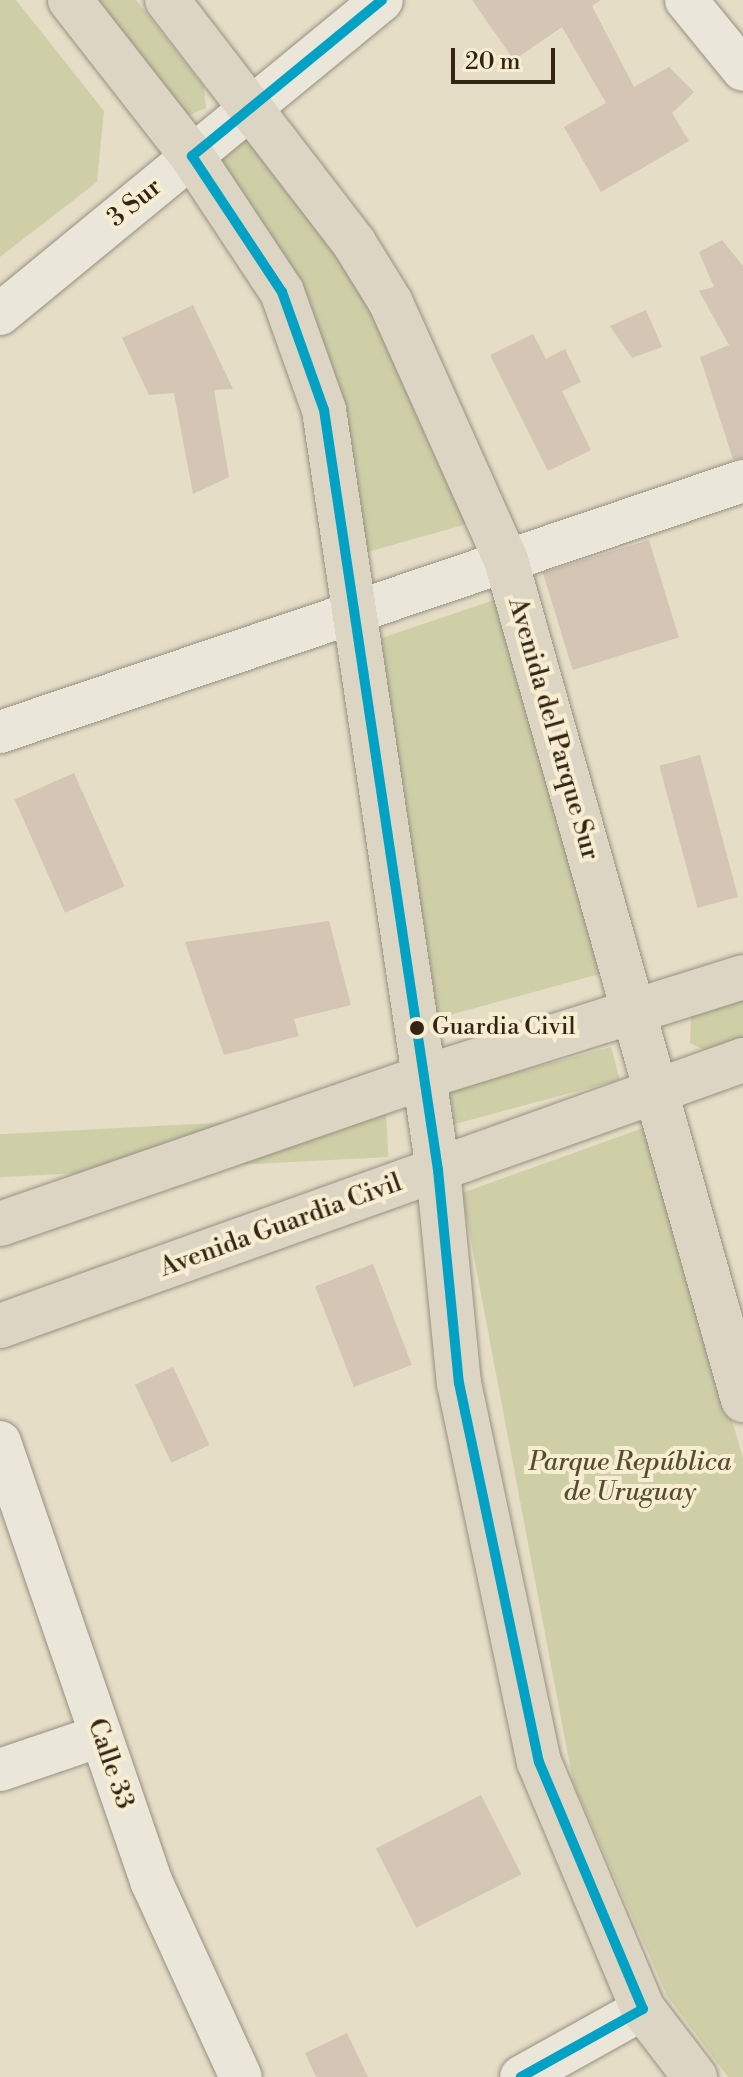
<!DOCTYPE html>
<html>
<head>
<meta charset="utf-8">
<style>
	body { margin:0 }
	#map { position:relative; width:743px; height:2077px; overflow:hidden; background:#e5ddc5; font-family:"Libre Bodoni",serif }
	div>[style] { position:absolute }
	.green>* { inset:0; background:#cecfa7; transform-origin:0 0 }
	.building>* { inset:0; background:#d4c5b5; transform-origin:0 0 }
	.roads { filter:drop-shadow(0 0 2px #979081) drop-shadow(0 0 2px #979081) }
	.minor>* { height:42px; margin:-21px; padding:0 21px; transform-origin:21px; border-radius:21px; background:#eae6d9 }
	.major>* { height:44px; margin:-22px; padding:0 22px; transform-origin:22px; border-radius:22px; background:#ddd5c4 }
	.bus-1>* { height:10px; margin:-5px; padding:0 5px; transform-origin:5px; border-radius:5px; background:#03a2c5 }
	.dots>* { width:22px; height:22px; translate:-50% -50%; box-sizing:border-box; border:4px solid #f7edd1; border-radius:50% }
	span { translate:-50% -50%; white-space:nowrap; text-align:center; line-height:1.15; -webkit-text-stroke:8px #f7edd1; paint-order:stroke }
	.bus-label { font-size:24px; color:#332414 }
	.left { translate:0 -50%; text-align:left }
	.street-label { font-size:26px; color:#332414 }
	.park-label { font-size:26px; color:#554c32; font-style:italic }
	.scale { position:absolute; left:451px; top:48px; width:104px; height:36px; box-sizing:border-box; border:4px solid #332414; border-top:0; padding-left:10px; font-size:24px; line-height:28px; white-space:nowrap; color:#332414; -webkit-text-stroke:6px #f7edd1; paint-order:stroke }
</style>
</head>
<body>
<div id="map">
	<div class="green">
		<div style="clip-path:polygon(0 0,16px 0,104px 111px,97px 182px,0 257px)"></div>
		<div style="clip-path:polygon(87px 0,136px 0,204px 87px,206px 108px,186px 117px)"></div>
		<div style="clip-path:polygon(245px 134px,345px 255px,471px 523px,360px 554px,213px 159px)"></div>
		<div style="clip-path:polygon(503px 597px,603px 973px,431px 1020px,379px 639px)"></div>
		<div style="clip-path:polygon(743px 995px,743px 1043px,709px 1052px,690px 1043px,691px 1016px)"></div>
		<div style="left:611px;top:1047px;width:34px;height:172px;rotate:75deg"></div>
		<div style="left:386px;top:1114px;width:43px;height:408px;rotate:87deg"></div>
		<div style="clip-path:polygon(646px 1127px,743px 1458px,743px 2077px,728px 2077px,667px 1996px,573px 1782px,462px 1193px)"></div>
	</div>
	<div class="building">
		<div style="clip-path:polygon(472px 0,601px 0,592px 6px,634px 87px,669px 67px,694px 92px,672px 113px,689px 141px,601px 192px,564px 127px,606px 103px,562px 27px,514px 60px)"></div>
		<div style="clip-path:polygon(722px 240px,743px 266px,743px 458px,733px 459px,700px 357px,729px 345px,699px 291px,714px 287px,699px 252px)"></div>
		<div style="clip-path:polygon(193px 305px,233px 389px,214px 390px,229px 477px,193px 494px,174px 393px,149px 395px,122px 338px)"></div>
		<div style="clip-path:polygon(646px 310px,662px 347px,632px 358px,610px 326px)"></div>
		<div style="clip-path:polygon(533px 334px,546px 359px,565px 349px,581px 382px,562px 391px,591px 450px,548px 471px,490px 355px)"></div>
		<div style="left:649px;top:540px;width:102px;height:111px;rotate:73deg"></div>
		<div style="left:700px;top:755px;width:147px;height:42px;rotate:75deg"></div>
		<div style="left:74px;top:773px;width:124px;height:65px;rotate:66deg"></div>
		<div style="clip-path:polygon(329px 921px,351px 1005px,294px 1019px,299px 1036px,224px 1055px,185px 942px)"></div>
		<div style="left:373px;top:1264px;width:108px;height:62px;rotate:69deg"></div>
		<div style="left:173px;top:1367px;width:86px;height:42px;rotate:65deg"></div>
		<div style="left:481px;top:1795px;width:89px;height:118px;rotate:63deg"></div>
		<div style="clip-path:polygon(347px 2033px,368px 2077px,316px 2077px,305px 2053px)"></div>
	</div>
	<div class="roads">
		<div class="minor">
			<div style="left:686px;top:0;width:90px;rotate:50.8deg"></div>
			<div style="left:0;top:314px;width:494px;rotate:-39.4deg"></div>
			<div style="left:0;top:732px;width:784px;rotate:-18.67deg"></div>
			<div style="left:0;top:1442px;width:466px;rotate:71deg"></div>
			<div style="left:152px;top:1883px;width:213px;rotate:65.4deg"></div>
			<div style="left:0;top:1770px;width:106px;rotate:-18.8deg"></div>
			<div style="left:521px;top:2077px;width:140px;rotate:-29.1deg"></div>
		</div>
		<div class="major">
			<div style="left:70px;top:0;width:198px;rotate:52deg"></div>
			<div style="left:192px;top:156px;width:163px;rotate:56.5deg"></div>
			<div style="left:282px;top:292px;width:125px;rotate:70.4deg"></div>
			<div style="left:324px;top:410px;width:769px;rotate:81.47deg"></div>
			<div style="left:438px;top:1170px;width:214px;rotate:84.4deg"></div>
			<div style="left:459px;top:1383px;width:387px;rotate:78.1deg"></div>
			<div style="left:539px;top:1762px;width:268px;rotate:67.2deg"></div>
			<div style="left:643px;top:2009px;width:86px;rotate:52.6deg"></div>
			<div style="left:167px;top:0;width:307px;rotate:52.4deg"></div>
			<div style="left:354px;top:243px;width:70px;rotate:58.3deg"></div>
			<div style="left:391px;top:303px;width:282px;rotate:65.9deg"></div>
			<div style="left:506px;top:560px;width:873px;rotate:74.24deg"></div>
			<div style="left:0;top:1224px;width:446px;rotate:-19.1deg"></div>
			<div style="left:421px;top:1078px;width:337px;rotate:-17.4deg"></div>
			<div style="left:0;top:1326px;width:789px;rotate:-19.7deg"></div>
		</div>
	</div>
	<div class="bus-1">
		<div style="left:382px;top:0;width:246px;rotate:140.6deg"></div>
		<div style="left:192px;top:156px;width:163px;rotate:56.5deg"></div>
		<div style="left:282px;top:292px;width:125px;rotate:70.4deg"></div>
		<div style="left:324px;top:410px;width:769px;rotate:81.47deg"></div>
		<div style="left:438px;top:1170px;width:214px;rotate:84.4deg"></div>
		<div style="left:459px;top:1383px;width:387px;rotate:78.1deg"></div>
		<div style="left:539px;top:1762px;width:268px;rotate:67.2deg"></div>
		<div style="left:643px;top:2009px;width:140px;rotate:150.9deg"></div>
	</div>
	<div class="dots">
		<div style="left:417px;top:1028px;background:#332414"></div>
	</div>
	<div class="bus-label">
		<span class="left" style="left:432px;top:1028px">Guardia Civil</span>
	</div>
	<div class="street-label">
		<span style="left:135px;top:203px;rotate:-39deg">3 Sur</span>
		<span style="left:553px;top:729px;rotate:74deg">Avenida del Parque Sur</span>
		<span style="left:281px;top:1226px;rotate:-20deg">Avenida Guardia Civil</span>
		<span style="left:110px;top:1764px;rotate:71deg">Calle 33</span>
	</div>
	<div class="park-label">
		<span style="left:630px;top:1478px">Parque República<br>de Uruguay</span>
	</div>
	<div class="scale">20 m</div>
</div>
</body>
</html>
